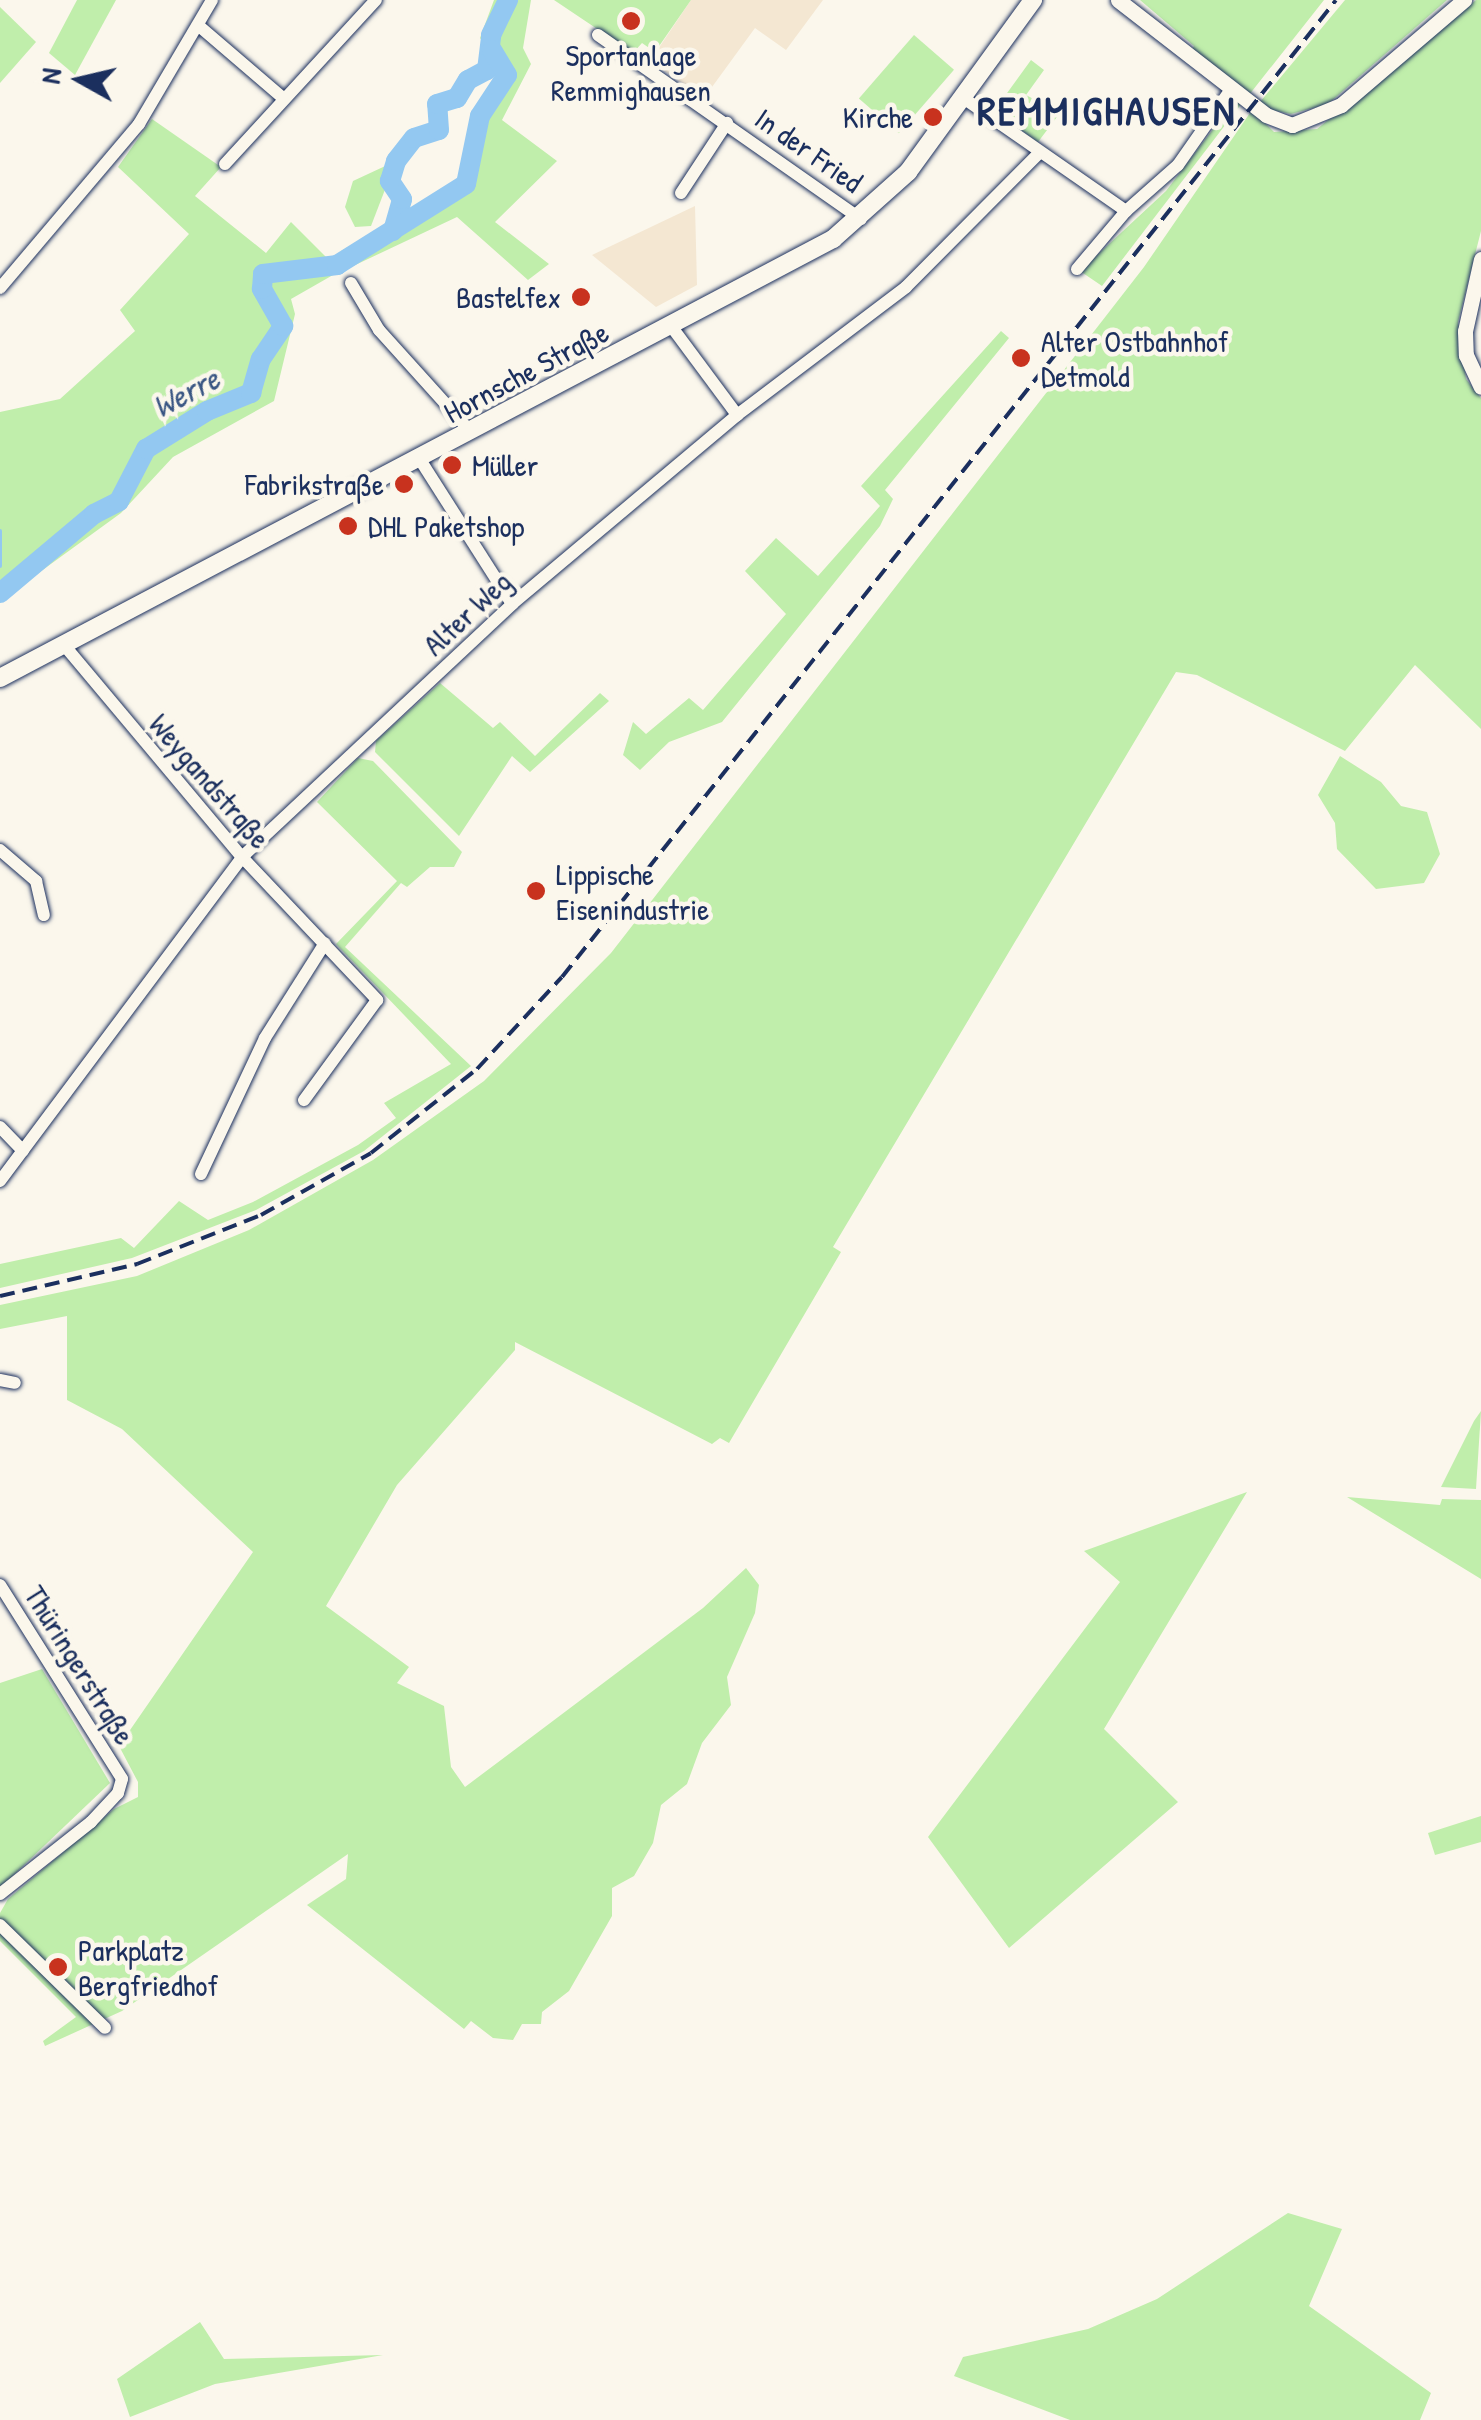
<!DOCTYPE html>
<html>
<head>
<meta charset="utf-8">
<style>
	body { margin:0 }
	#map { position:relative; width:1481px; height:2420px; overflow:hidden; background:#fbf7ec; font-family:"Patrick Hand",sans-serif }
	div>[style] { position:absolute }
	.built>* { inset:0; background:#f4e7d2 }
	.green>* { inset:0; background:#c0eeab; transform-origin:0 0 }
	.stream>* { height:4px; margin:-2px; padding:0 2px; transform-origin:2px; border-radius:2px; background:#93c8f1 }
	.river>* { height:20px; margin:-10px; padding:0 10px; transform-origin:10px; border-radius:10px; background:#93c8f1 }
	.roads { filter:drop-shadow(0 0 2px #1b2f5e) drop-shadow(0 0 2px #1b2f5e) }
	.minor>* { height:12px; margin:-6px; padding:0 6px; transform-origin:6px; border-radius:6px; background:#fbf7ec }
	.tertiary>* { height:15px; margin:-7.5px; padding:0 7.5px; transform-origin:7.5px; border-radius:7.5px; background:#fbf7ec }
	.secondary>* { height:18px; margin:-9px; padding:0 9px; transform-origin:9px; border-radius:9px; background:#fbf7ec }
	.rail>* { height:4px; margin-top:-2px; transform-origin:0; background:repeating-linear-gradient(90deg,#1b2f5e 0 15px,transparent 0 23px) }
	.dots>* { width:28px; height:28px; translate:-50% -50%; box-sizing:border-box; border:5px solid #fbf7ec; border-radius:50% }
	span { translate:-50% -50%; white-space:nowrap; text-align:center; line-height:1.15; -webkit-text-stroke:9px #fbf7ec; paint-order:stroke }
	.poi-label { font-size:30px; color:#1b2f5e }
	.right { translate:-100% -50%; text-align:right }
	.left { translate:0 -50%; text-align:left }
	.street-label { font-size:30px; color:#1b2f5e }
	.water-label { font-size:32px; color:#395583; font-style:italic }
	.district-label { font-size:40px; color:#1b2f5e; font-weight:700; letter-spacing:2.5px }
	.north { position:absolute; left:30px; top:30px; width:100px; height:100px; -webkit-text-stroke:8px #fbf7ec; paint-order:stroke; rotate:278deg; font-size:28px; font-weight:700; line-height:40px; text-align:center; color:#1b2f5e }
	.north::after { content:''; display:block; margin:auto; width:35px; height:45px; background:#1b2f5e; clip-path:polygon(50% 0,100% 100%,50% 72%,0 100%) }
</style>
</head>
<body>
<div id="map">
	<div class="built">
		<div style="clip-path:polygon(691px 0,823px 0,786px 50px,755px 28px,704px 98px,650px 61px)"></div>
		<div style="clip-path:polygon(695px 206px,697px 285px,656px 307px,592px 255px)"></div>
	</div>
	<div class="green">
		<div style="clip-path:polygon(77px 0,116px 0,75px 75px,49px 53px)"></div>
		<div style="clip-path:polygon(494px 0,531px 0,523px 48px,531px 64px,502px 120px,557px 161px,495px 222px,549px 264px,528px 280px,457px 217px,351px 267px,341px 251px,457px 185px,484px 110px,507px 72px,480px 38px)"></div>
		<div style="clip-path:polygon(554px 0,691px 0,655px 52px,642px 43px,633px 53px)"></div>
		<div style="clip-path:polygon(1140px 0,1324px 0,1249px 95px,1191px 51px,1194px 46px)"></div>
		<div style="clip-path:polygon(1345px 0,1447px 0,1328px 104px,1291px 114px,1267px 109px,1260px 102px)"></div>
		<div style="clip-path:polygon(1476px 0,1481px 0,1481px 231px,1458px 322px,1466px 379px,1481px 398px,1481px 729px,1415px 665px,1345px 751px,1197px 675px,1176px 672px,833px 1247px,841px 1252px,729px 1443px,720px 1438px,712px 1444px,515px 1342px,515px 1350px,397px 1485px,326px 1606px,409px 1667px,397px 1683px,444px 1706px,451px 1767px,465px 1787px,703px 1608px,746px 1568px,759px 1585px,755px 1613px,727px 1677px,731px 1705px,702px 1743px,687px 1784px,661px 1805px,653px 1843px,634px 1876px,612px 1888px,612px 1916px,569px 1991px,542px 2012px,541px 2024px,522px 2024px,513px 2040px,493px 2038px,471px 2021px,464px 2029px,307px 1905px,346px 1879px,348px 1854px,122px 2011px,45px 2046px,43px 2041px,76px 2017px,0 1941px,0 1913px,8px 1899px,114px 1809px,138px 1797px,138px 1782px,119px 1746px,253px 1552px,122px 1429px,67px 1400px,67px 1316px,0 1329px,0 1305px,137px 1276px,249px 1230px,373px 1160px,484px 1081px,611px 953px,1144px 267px,1252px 110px,1274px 132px,1317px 129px)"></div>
		<div style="clip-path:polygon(0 7px,36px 42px,0 83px)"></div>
		<div style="left:914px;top:35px;width:53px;height:84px;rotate:41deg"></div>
		<div style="clip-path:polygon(1031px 60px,1044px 70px,1026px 95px,1060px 113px,1038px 142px,994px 111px)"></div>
		<div style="clip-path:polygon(1236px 99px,1242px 103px,1102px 286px,1080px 271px,1166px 191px)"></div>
		<div style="clip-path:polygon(152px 119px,221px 167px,195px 196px,266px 253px,291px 222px,340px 271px,291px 299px,295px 314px,274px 401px,173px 457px,121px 513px,0 601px,0 412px,60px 399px,135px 331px,120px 310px,189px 234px,118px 167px)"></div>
		<div style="clip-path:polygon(396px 161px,371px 226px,355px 227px,345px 207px,353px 181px)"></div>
		<div style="clip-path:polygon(1001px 331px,1009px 338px,885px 490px,893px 499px,880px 526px,722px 722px,669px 742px,640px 770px,623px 755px,633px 722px,646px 734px,689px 698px,703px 710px,786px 614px,745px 571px,776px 538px,818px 576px,880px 506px,861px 486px)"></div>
		<div style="clip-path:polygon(440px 683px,493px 728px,500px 722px,535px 756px,600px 693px,609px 701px,530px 772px,512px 756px,459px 836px,375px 752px,376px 741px)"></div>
		<div style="clip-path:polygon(1340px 756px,1381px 782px,1401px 806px,1427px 812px,1440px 854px,1424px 883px,1376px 889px,1337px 849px,1335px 823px,1318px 795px)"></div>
		<div style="clip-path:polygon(358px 758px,373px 761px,462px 852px,454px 867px,430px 867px,407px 887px,401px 883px,345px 947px,471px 1066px,364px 1151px,256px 1210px,132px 1258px,0 1288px,0 1264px,121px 1238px,134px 1248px,179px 1201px,208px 1220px,253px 1202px,358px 1145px,396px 1118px,384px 1103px,451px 1064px,336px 944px,397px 881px,317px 802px)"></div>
		<div style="clip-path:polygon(1481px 1411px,1476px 1489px,1441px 1487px,1474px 1421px)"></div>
		<div style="clip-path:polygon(1247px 1492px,1104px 1729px,1178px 1802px,1009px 1948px,928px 1837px,1120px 1582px,1084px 1551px)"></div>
		<div style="clip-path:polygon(1347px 1497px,1440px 1505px,1442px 1499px,1481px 1500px,1481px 1579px)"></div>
		<div style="clip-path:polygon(42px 1669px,110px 1783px,0 1888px,0 1683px)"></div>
		<div style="clip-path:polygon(1481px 1816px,1481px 1842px,1435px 1855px,1428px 1833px)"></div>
		<div style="clip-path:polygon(1288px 2213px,1342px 2229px,1309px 2306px,1431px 2393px,1420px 2420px,1070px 2420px,954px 2376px,963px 2357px,1088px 2329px,1157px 2299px)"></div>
		<div style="clip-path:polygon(200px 2322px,224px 2359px,383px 2355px,215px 2384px,130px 2417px,117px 2379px)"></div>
	</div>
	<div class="stream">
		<div style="left:0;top:531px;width:35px;rotate:90deg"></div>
	</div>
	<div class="river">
		<div style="left:393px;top:231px;width:33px;rotate:-74deg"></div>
		<div style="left:402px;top:199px;width:22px;rotate:-124deg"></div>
		<div style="left:390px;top:181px;width:21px;rotate:-73deg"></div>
		<div style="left:396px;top:161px;width:29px;rotate:-52deg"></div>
		<div style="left:414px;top:138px;width:26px;rotate:-18deg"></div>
		<div style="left:439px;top:130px;width:26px;rotate:-94deg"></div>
		<div style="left:437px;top:104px;width:21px;rotate:-17deg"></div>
		<div style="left:457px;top:98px;width:21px;rotate:-59deg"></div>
		<div style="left:468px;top:80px;width:21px;rotate:-28deg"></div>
		<div style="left:487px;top:70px;width:35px;rotate:-83deg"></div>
		<div style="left:491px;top:35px;width:39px;rotate:-64deg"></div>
		<div style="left:0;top:593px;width:123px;rotate:-40deg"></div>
		<div style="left:94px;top:514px;width:28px;rotate:-27deg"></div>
		<div style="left:119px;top:501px;width:59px;rotate:-62.6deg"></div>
		<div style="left:146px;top:449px;width:72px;rotate:-31.9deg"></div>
		<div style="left:207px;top:411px;width:48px;rotate:-22.2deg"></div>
		<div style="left:251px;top:393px;width:35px;rotate:-74deg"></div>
		<div style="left:261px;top:359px;width:40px;rotate:-56deg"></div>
		<div style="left:283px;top:326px;width:43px;rotate:-119.6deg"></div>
		<div style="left:262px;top:289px;width:15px;rotate:-86deg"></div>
		<div style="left:263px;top:274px;width:75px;rotate:-6.9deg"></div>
		<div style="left:337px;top:265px;width:152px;rotate:-32.1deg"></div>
		<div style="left:466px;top:184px;width:69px;rotate:-78.4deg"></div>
		<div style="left:480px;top:116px;width:49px;rotate:-56.6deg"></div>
		<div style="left:507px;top:75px;width:29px;rotate:-121deg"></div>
	</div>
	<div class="roads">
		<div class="minor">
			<div style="left:199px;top:26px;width:111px;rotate:40.6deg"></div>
			<div style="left:598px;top:35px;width:321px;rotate:35deg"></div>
			<div style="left:962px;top:97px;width:200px;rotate:34.8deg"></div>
			<div style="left:1126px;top:211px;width:76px;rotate:130.2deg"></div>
			<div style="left:225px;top:164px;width:223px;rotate:-47.4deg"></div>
			<div style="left:681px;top:193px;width:84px;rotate:-56.7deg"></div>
			<div style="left:1126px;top:211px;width:69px;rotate:-41.5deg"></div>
			<div style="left:1178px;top:165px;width:94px;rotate:-55deg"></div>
			<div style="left:351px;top:283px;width:55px;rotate:59.2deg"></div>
			<div style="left:379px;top:330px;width:136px;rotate:48deg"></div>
			<div style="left:0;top:288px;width:215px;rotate:-49.7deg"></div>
			<div style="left:139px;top:124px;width:144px;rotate:-59.5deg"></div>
			<div style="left:671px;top:326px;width:111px;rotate:53.4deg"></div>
			<div style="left:419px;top:458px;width:173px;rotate:57.5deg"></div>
			<div style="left:64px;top:645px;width:277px;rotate:50deg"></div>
			<div style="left:242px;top:857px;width:197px;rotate:46.6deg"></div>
			<div style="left:377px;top:1000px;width:124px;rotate:126.1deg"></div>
			<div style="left:0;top:850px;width:48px;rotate:40.7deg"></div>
			<div style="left:36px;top:881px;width:35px;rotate:77deg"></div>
			<div style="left:0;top:1127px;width:33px;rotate:46deg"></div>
			<div style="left:201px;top:1174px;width:150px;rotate:-64.8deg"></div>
			<div style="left:265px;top:1038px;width:112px;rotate:-57.7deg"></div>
			<div style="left:0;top:1181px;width:404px;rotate:-53.2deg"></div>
			<div style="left:242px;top:857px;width:370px;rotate:-43.1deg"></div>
			<div style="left:512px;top:604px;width:294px;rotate:-40deg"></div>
			<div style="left:737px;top:415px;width:212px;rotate:-37.1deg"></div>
			<div style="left:906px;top:287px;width:190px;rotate:-45.2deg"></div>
			<div style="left:0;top:1380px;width:15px;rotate:11deg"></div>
			<div style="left:0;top:1585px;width:229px;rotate:57.8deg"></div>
			<div style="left:122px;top:1779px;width:15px;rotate:106deg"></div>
			<div style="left:118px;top:1793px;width:40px;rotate:133deg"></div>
			<div style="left:91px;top:1822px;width:116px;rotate:141.6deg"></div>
			<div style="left:0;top:1925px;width:147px;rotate:44.4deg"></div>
		</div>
		<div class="tertiary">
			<div style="left:1118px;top:0;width:187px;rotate:37.8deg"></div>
			<div style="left:1266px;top:115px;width:28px;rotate:21deg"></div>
			<div style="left:1292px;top:125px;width:53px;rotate:-22.2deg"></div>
			<div style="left:1341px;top:105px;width:162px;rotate:-40.5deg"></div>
			<div style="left:1481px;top:259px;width:74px;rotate:102.5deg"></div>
			<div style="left:1465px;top:331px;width:24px;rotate:88deg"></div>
			<div style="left:1466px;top:355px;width:35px;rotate:65deg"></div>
		</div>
		<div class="secondary">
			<div style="left:0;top:678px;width:942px;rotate:-27.79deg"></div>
			<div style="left:833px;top:239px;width:101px;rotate:-41.8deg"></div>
			<div style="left:908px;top:172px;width:213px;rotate:-54deg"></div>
		</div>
	</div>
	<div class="rail">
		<div style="left:0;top:1296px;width:141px;rotate:-13.1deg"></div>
		<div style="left:137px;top:1264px;width:133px;rotate:-21.6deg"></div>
		<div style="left:261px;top:1215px;width:126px;rotate:-29.4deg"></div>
		<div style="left:371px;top:1153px;width:135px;rotate:-38.4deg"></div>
		<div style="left:477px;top:1069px;width:125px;rotate:-47.3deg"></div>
		<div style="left:562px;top:977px;width:1246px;rotate:-51.61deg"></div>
	</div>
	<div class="dots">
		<div style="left:631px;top:21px;background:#c8321e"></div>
		<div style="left:933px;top:117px;background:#c8321e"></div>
		<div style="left:581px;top:297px;background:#c8321e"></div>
		<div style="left:1021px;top:358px;background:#c8321e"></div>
		<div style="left:452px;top:465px;background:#c8321e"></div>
		<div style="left:404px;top:484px;background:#c8321e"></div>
		<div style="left:348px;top:526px;background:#c8321e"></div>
		<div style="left:536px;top:891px;background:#c8321e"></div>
		<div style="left:58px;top:1967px;background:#c8321e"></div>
	</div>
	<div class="poi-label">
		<span style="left:631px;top:72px">Sportanlage<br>Remmighausen</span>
		<span class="right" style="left:913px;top:117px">Kirche</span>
		<span class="right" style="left:561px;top:297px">Bastelfex</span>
		<span class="left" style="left:1041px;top:358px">Alter Ostbahnhof<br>Detmold</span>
		<span class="left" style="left:472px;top:465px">Müller</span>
		<span class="right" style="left:384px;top:484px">Fabrikstraße</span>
		<span class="left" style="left:368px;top:526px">DHL Paketshop</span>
		<span class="left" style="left:556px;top:891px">Lippische<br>Eisenindustrie</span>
		<span class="left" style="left:78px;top:1967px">Parkplatz<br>Bergfriedhof</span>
	</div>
	<div class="street-label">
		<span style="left:809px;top:150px;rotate:35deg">In der Fried</span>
		<span style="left:526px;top:372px;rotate:-28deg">Hornsche Straße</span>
		<span style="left:467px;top:613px;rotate:-43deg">Alter Weg</span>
		<span style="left:210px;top:781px;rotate:49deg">Weygandstraße</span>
		<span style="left:80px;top:1665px;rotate:58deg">Thüringerstraße</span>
	</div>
	<div class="water-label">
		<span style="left:186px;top:393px;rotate:-28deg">Werre</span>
	</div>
	<div class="district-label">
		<span style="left:1107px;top:110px">REMMIGHAUSEN</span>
	</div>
	<div class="north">N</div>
</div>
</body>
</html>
